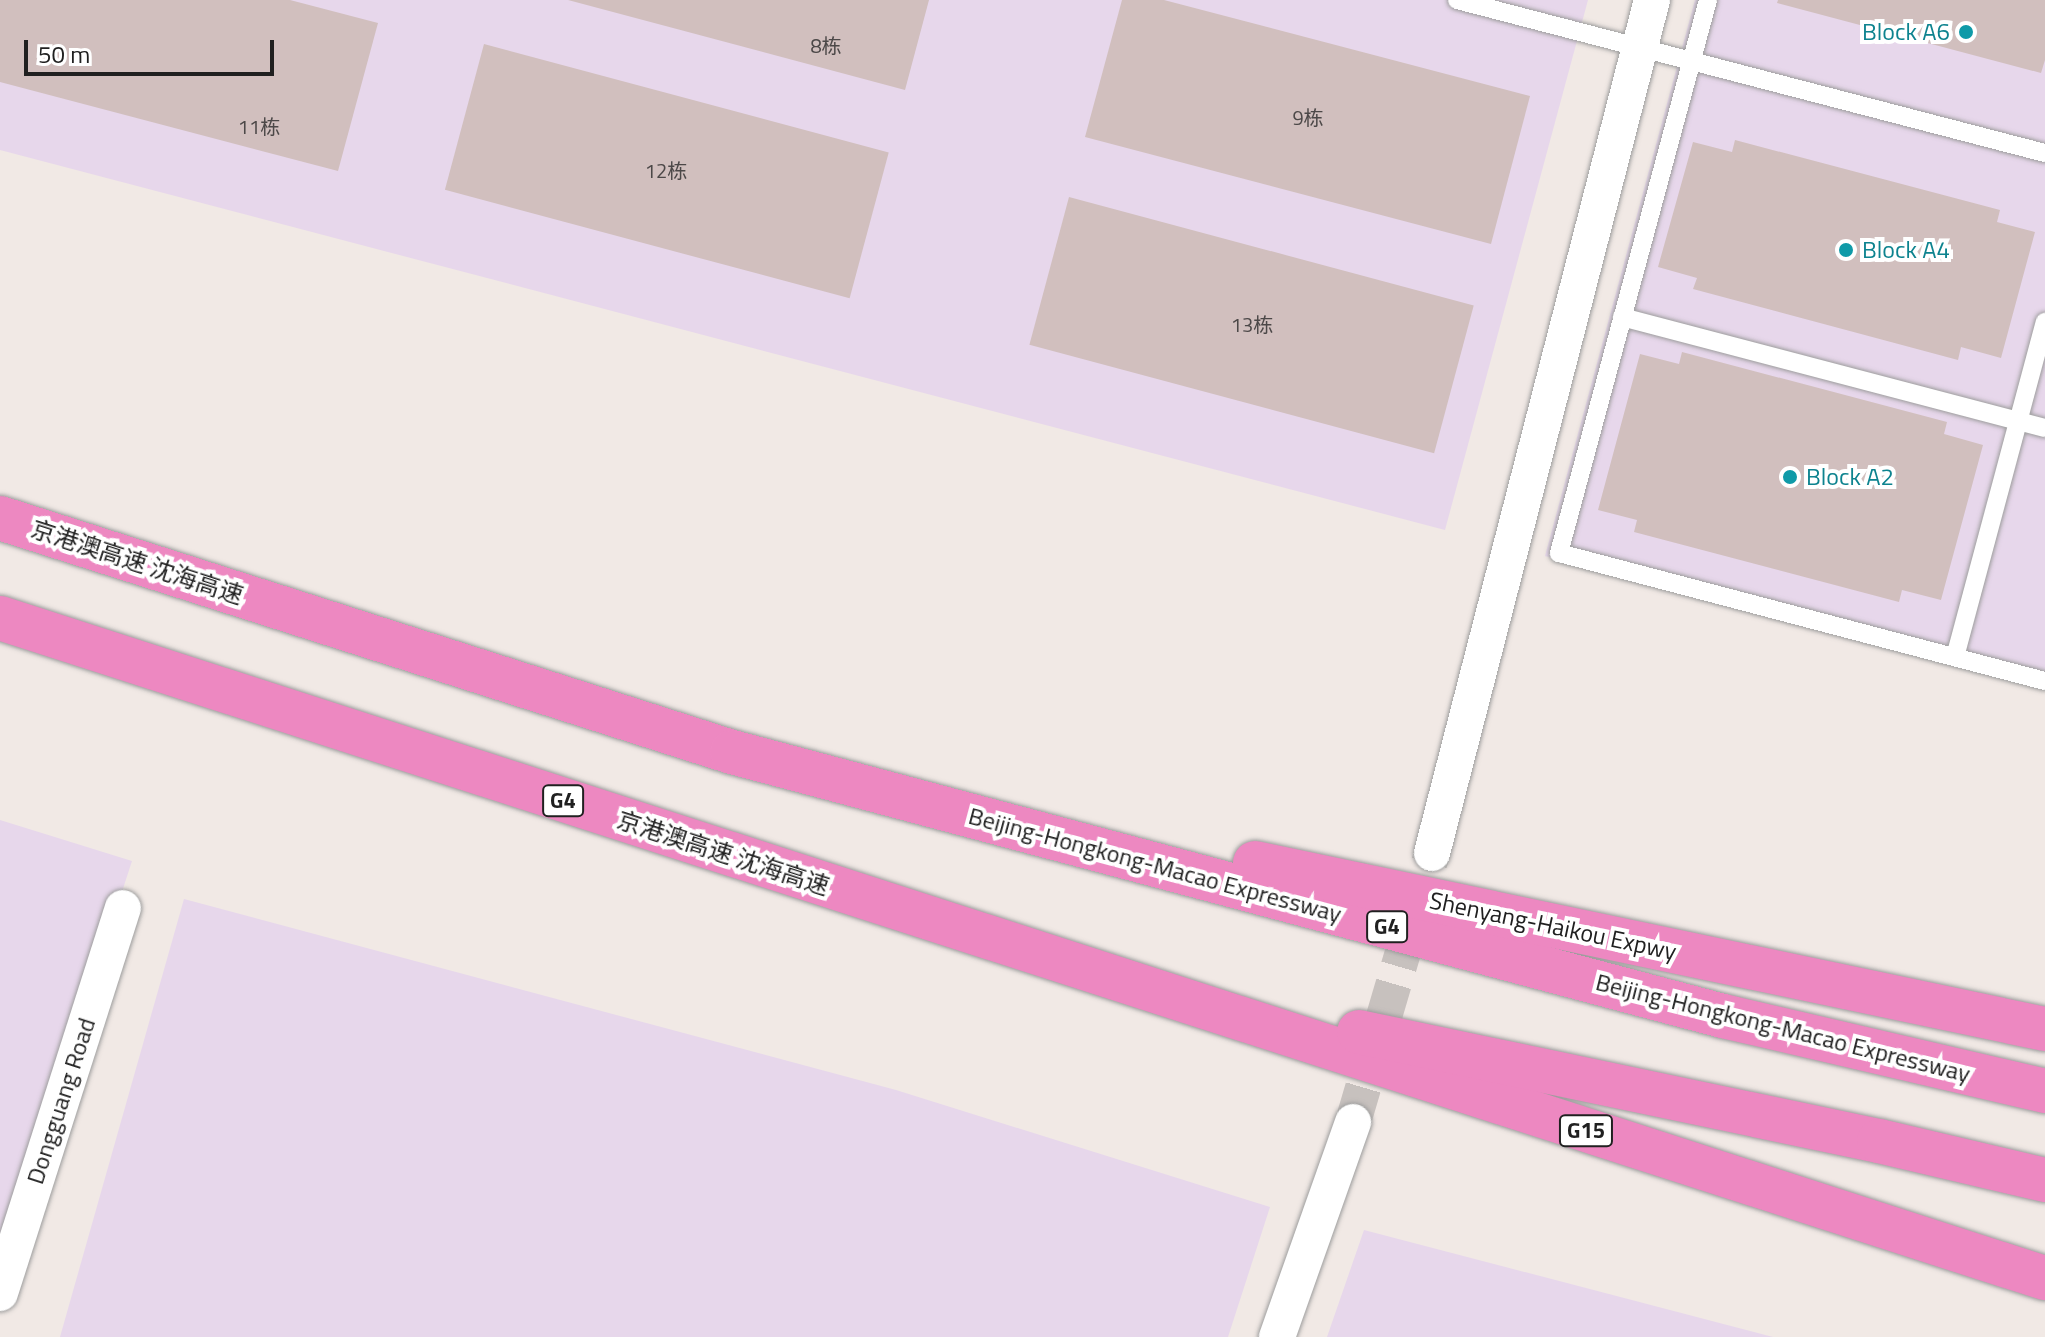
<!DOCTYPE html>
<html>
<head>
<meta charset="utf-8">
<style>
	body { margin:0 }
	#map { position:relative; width:2045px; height:1337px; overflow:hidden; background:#f1e9e5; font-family:"Titillium Web","Noto Sans SC",sans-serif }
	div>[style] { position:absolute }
	.industrial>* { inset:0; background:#e7d7eb }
	.building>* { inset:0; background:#d1bfbe; transform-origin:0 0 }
	.minor-tunnel>* { height:36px; margin-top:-18px; transform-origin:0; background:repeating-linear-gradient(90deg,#c7c1be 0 36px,transparent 0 54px) }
	.roads { filter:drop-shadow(0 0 2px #9d9d9d) drop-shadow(0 0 2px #9d9d9d) }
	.service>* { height:18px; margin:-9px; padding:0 9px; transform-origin:9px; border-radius:9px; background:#fff }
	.minor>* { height:36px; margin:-18px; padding:0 18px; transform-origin:18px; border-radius:18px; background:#fff }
	.motorway>* { height:44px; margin:-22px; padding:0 22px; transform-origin:22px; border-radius:22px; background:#ed88c1 }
	.dots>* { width:22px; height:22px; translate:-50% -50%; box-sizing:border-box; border:4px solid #fff; border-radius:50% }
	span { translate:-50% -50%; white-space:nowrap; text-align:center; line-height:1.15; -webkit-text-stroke:8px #fff; paint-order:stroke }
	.number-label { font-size:20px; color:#4c4848 }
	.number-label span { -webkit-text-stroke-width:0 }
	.shield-label span { padding:2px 6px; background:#fff; border:2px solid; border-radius:6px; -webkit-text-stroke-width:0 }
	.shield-label { font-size:22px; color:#202020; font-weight:700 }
	.culture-label { font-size:24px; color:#0d838f }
	.right { translate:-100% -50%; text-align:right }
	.left { translate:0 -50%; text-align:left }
	.street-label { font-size:24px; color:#202020 }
	.scale { position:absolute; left:24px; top:40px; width:250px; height:36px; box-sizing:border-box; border:4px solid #202020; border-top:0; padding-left:10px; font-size:24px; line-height:28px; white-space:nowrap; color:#202020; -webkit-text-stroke:6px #fff; paint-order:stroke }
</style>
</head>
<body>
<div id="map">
	<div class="industrial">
		<div style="clip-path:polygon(0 0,1588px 0,1445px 530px,0 150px)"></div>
		<div style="clip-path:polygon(1695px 0,2045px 0,2045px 687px,1545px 556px)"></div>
		<div style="clip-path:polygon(0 820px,132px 861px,0 1266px)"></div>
		<div style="clip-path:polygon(184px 899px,896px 1090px,1270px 1207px,1228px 1337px,60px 1337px)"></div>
		<div style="clip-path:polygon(1364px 1230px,1773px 1337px,1327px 1337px)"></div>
	</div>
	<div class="building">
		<div style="clip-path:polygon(0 0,290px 0,378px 23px,338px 171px,0 82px)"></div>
		<div style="clip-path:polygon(568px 0,929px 0,905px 90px)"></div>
		<div style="clip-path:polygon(1122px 0,1164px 0,1530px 96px,1491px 244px,1085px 137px)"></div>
		<div style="clip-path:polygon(1778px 0,2045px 0,2045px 60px,2041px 73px,1777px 3px)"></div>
		<div style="left:484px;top:44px;width:419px;height:151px;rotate:15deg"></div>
		<div style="clip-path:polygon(1735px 140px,2000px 210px,1997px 222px,2035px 232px,2001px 358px,1961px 347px,1958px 360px,1693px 289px,1697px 278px,1658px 267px,1693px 142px,1732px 152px)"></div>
		<div style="left:1069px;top:197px;width:419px;height:153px;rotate:15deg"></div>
		<div style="clip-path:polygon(1682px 352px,1947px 422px,1944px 434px,1983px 445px,1941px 600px,1902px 590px,1899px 602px,1634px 532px,1637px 520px,1598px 510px,1640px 354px,1679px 364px)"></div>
	</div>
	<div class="minor-tunnel">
		<div style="left:1353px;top:1122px;width:280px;rotate:-73.6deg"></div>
	</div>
	<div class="roads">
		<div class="service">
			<div style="left:1457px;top:0;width:608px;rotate:14.59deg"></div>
			<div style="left:1708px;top:0;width:573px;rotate:105.08deg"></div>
			<div style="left:1559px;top:553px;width:503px;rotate:14.76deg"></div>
			<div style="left:1622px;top:317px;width:437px;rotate:14.7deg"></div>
			<div style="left:1955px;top:657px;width:347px;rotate:-75deg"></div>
		</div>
		<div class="minor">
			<div style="left:1432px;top:853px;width:881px;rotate:-75.54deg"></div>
			<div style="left:0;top:1293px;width:404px;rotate:-72.3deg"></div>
			<div style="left:1277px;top:1337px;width:228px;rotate:-70.5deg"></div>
		</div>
		<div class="motorway">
			<div style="left:0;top:518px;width:768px;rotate:17.73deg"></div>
			<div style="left:732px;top:752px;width:1026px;rotate:14.92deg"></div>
			<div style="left:1723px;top:1016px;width:331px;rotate:13.1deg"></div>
			<div style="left:0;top:618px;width:2149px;rotate:17.89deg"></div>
			<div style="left:1255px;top:863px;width:807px;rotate:11.87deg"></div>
			<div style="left:1359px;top:1032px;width:531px;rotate:11.84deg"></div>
			<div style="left:1879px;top:1141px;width:171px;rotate:13.2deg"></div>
		</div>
	</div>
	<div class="dots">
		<div style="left:1966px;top:32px;background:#0f9aa8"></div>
		<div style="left:1846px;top:250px;background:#0f9aa8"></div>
		<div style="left:1790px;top:477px;background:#0f9aa8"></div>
	</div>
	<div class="number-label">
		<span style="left:826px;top:45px">8栋</span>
		<span style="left:1308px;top:117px">9栋</span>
		<span style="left:259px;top:126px">11栋</span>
		<span style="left:666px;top:170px">12栋</span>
		<span style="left:1252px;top:324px">13栋</span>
	</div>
	<div class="shield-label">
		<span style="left:563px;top:801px">G4</span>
		<span style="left:1387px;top:927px">G4</span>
		<span style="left:1586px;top:1131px">G15</span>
	</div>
	<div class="culture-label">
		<span class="right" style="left:1950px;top:32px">Block A6</span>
		<span class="left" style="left:1862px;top:250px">Block A4</span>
		<span class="left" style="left:1806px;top:477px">Block A2</span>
	</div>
	<div class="street-label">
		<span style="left:137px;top:562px;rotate:18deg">京港澳高速 沈海高速</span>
		<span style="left:723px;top:853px;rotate:18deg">京港澳高速 沈海高速</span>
		<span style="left:1155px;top:865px;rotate:15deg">Beijing-Hongkong-Macao Expressway</span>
		<span style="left:1553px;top:926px;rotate:12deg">Shenyang-Haikou Expwy</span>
		<span style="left:1783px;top:1028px;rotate:14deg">Beijing-Hongkong-Macao Expressway</span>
		<span style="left:61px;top:1101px;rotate:-72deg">Dongguang Road</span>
	</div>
	<div class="scale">50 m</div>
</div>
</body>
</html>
